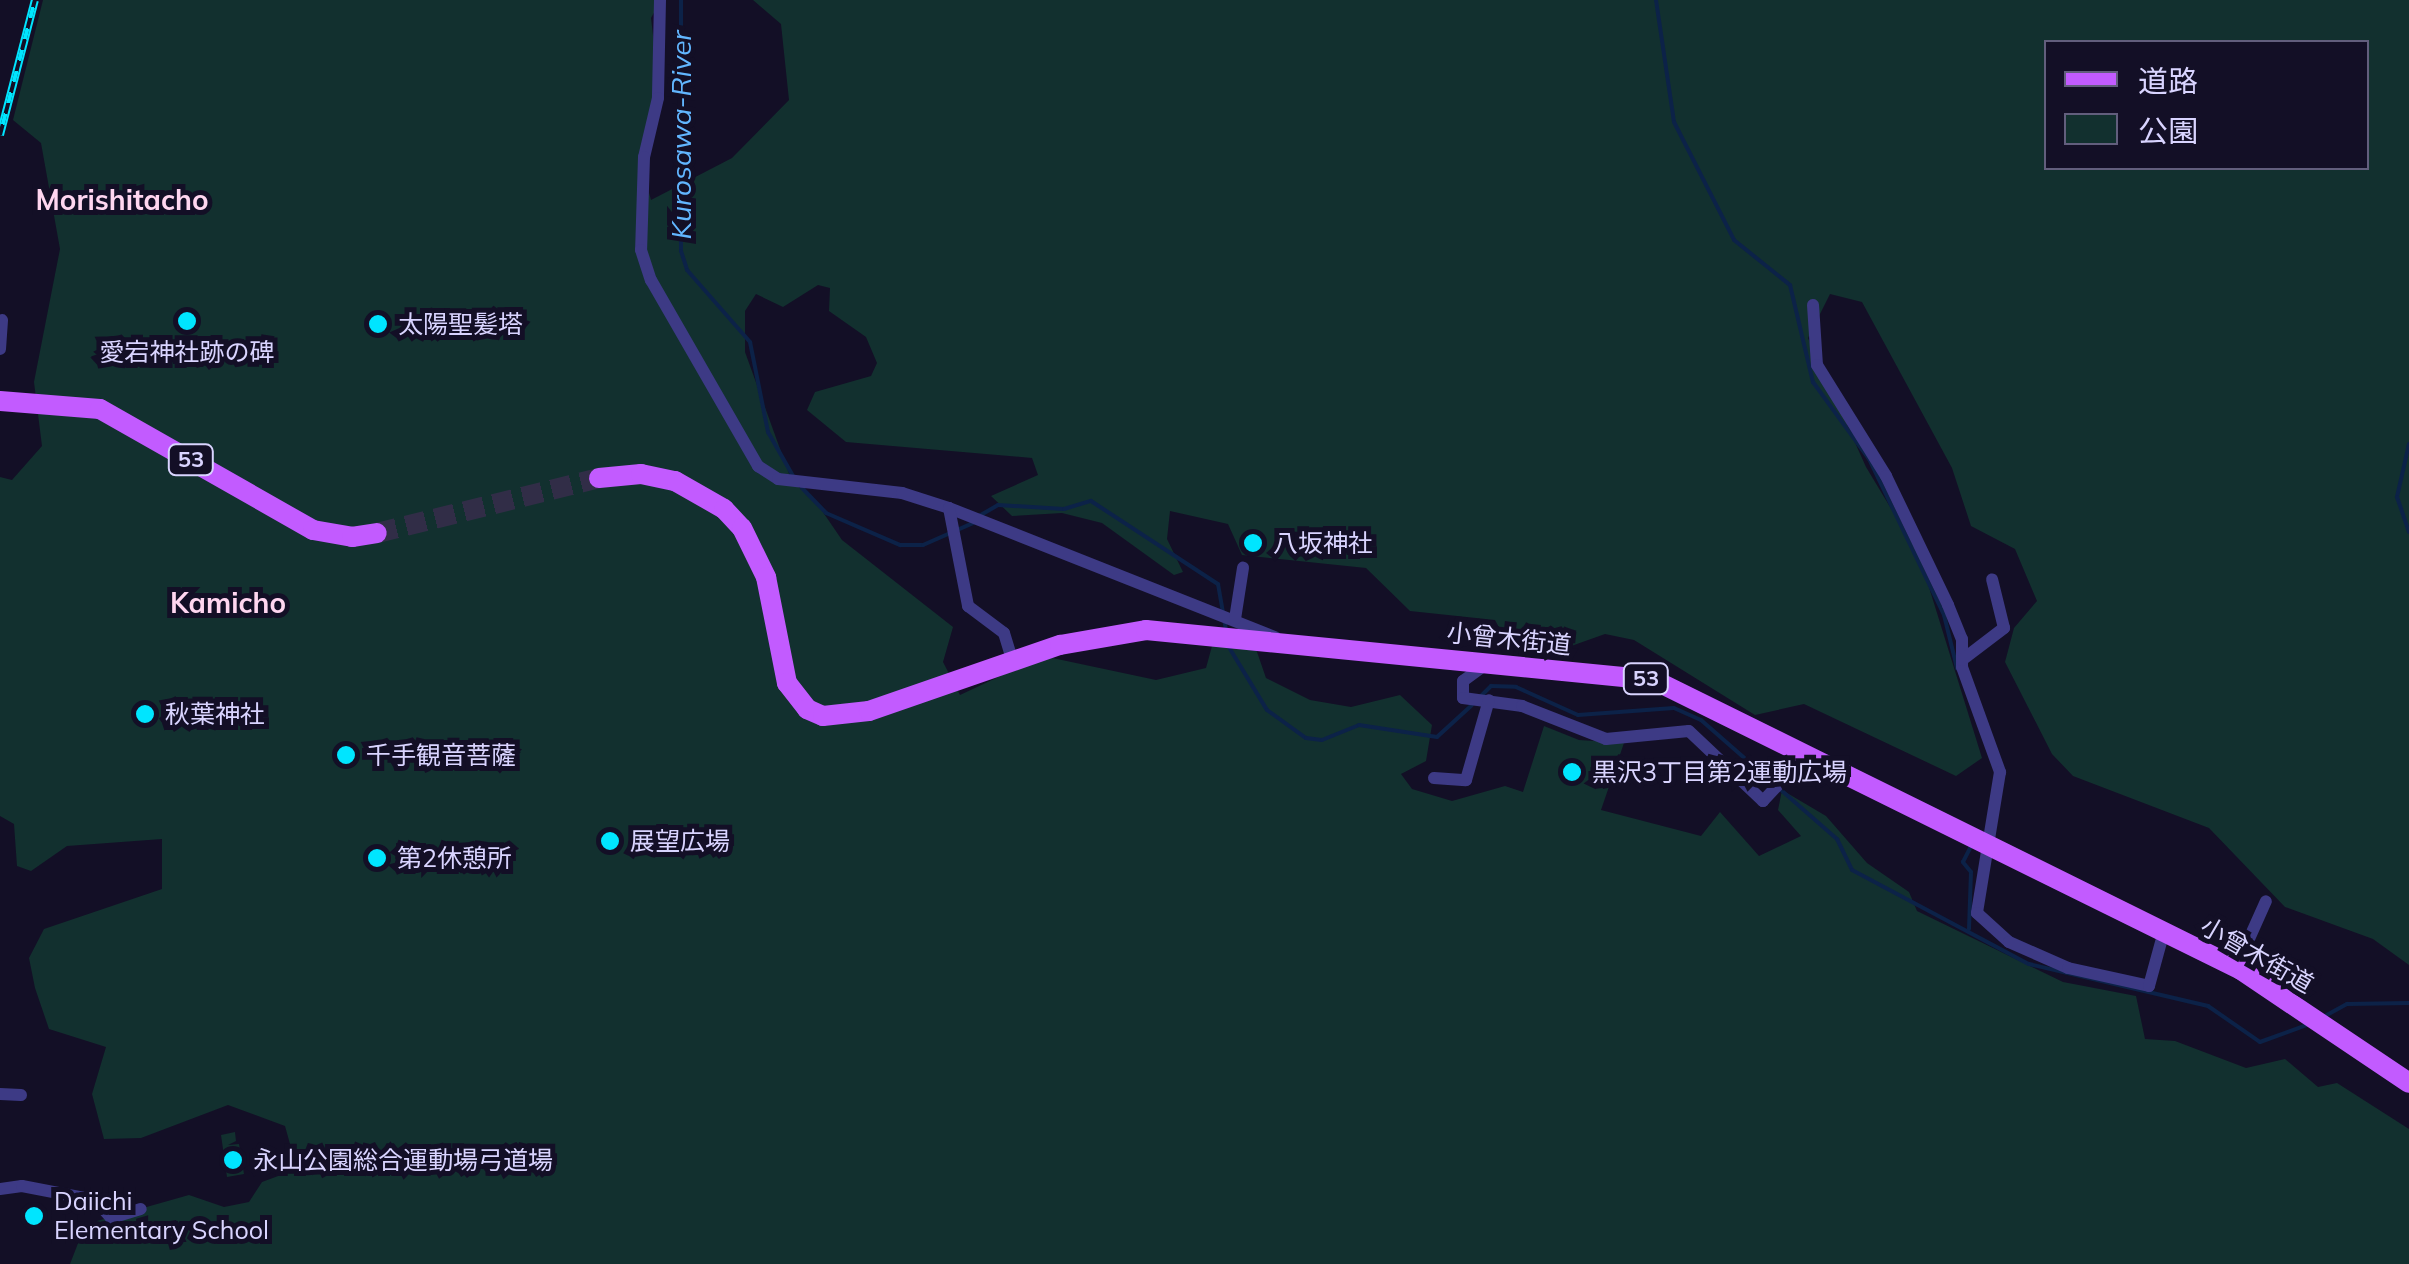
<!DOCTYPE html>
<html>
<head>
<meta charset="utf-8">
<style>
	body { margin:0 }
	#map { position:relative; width:2409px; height:1264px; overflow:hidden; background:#130f26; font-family:Mulish,"Noto Sans JP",sans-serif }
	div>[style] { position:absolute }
	.green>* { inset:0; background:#12302f }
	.stream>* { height:4px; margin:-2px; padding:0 2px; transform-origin:2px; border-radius:2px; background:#0c2248 }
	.primary-tunnel>* { height:20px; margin-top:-10px; transform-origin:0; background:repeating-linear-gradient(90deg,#312d47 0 20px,transparent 0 30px) }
	.street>* { height:12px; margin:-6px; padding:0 6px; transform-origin:6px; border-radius:6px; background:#3d3a85 }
	.primary>* { height:20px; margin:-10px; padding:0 10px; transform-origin:10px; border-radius:10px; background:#c25bff }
	.rail>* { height:8px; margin-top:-4px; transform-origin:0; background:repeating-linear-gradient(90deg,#130f26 0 11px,#00e5ff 0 22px); box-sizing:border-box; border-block:2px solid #00e5ff }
	.dots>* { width:28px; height:28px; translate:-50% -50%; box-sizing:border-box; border:5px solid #130f26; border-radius:50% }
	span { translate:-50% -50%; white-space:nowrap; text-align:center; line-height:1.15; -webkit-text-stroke:10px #130f26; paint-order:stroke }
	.shield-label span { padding:2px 8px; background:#130f26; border:2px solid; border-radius:8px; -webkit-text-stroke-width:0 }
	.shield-label { font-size:22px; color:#d9d4ff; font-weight:700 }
	.poi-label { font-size:25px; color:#d9d4ff }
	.left { translate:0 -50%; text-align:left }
	.street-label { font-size:25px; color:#d9d4ff }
	.water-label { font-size:28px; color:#62b6ff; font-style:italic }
	.neighbourhood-label { font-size:28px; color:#ffd6f0; font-weight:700 }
	.legend { position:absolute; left:2044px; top:40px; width:325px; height:130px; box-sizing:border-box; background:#130f26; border:2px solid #625e7d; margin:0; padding:12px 18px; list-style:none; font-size:30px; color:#d9d4ff }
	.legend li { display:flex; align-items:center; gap:20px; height:50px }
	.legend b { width:50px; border:2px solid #625e7d }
</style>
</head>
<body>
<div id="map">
	<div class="green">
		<div style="clip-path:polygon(evenodd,43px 0,661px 0,651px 18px,661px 103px,639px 156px,651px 200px,732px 158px,789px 100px,781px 24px,753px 0,2409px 0,2409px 965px,2373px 939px,2285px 907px,2209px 828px,2073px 776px,2052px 754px,2005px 662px,2014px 628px,2037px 601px,2015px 549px,1971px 526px,1952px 468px,1862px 302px,1830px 294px,1808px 338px,1866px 467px,1919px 555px,1982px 758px,1956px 776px,1804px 704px,1755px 715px,1634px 640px,1605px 634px,1560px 650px,1504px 637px,1495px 620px,1410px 611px,1366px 568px,1242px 555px,1228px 524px,1170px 511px,1167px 539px,1183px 572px,1174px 575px,1102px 523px,1062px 513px,1012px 516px,991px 496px,1038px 475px,1032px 458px,846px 442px,807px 410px,815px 392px,871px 376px,877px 363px,866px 337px,829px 311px,830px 288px,818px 285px,783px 307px,756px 294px,745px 311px,745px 352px,792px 482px,814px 499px,842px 540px,953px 627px,943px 662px,960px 695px,1043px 656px,1156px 680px,1206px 668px,1212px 646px,1256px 649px,1266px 678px,1310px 700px,1351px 707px,1400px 695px,1432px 725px,1426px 761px,1401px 774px,1412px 789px,1452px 801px,1505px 786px,1523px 792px,1544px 726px,1579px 740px,1624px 743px,1601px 810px,1701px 836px,1720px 812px,1759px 856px,1801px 836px,1778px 810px,1782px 790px,1826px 816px,1867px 863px,1909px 892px,1917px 911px,2063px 982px,2136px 996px,2145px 1039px,2175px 1041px,2246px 1068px,2285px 1059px,2318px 1087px,2337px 1083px,2409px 1129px,2409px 1264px,70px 1264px,82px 1233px,97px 1221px,189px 1195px,224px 1207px,249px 1202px,262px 1182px,297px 1169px,285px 1126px,228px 1105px,141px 1138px,104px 1139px,92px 1094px,106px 1047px,49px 1029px,35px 988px,29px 958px,44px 929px,162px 889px,162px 839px,67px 846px,31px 871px,17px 866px,14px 824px,0 816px,0 477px,12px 480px,42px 446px,34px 382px,60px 249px,41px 143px,13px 120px,43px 0,2046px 42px,2366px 42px,2366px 168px,2046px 168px,2046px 42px)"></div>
		<div style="clip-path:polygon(235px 1132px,236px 1141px,228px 1145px,239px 1144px,244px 1174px,227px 1177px,221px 1135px)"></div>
	</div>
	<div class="stream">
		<div style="left:681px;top:0;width:251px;rotate:90deg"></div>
		<div style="left:681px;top:251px;width:20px;rotate:72deg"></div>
		<div style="left:687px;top:270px;width:96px;rotate:48.8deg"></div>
		<div style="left:750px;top:342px;width:92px;rotate:78.7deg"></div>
		<div style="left:768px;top:432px;width:51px;rotate:60.4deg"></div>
		<div style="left:1656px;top:0;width:123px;rotate:81.6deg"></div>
		<div style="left:1674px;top:122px;width:132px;rotate:63deg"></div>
		<div style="left:1734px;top:240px;width:72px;rotate:38.8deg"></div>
		<div style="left:1790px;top:285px;width:100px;rotate:76.7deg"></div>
		<div style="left:1813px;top:382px;width:95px;rotate:54deg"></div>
		<div style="left:1869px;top:459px;width:173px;rotate:64.3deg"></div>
		<div style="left:1944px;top:615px;width:55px;rotate:76.2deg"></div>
		<div style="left:2409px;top:444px;width:54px;rotate:102.8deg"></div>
		<div style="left:2397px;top:497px;width:37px;rotate:71deg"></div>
		<div style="left:802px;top:488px;width:35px;rotate:46deg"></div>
		<div style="left:826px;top:513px;width:81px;rotate:23.4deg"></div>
		<div style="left:900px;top:545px;width:23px"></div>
		<div style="left:923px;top:545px;width:55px;rotate:-23.7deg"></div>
		<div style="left:979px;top:516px;width:22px;rotate:-30deg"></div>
		<div style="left:998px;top:505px;width:66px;rotate:3.5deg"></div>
		<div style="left:1064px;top:509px;width:28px;rotate:-17deg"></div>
		<div style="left:1091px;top:501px;width:152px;rotate:33.2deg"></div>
		<div style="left:1218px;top:584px;width:47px;rotate:80.1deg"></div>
		<div style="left:1227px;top:644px;width:77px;rotate:58.8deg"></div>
		<div style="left:1267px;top:710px;width:48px;rotate:35.7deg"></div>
		<div style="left:1306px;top:738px;width:16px;rotate:7deg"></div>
		<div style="left:1322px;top:740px;width:40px;rotate:-22deg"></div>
		<div style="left:1359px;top:725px;width:79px;rotate:8.7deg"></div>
		<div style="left:1437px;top:737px;width:47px;rotate:-42.4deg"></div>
		<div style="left:1479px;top:698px;width:17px;rotate:-45deg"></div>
		<div style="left:1491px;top:686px;width:25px;rotate:2deg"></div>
		<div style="left:1516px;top:687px;width:68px;rotate:24.3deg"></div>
		<div style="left:1578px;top:715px;width:96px;rotate:-4.2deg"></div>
		<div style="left:1674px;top:708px;width:30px;rotate:24deg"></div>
		<div style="left:1701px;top:720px;width:181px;rotate:41.2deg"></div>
		<div style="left:1837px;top:839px;width:34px;rotate:64deg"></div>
		<div style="left:1852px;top:870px;width:200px;rotate:28deg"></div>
		<div style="left:2029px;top:964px;width:184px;rotate:13.2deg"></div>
		<div style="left:2208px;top:1006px;width:63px;rotate:34.7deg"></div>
		<div style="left:2260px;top:1042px;width:50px;rotate:-19.9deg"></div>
		<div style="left:1969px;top:929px;width:57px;rotate:-88deg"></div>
		<div style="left:1971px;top:872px;width:13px;rotate:-129deg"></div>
		<div style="left:1963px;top:862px;width:20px;rotate:-63deg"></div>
		<div style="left:2325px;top:1016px;width:25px;rotate:-29deg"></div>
		<div style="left:2347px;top:1004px;width:62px;rotate:-0.9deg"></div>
	</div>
	<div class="primary-tunnel">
		<div style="left:377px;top:533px;width:229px;rotate:-13.9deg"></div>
	</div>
	<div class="street">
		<div style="left:660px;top:0;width:98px;rotate:91.2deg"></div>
		<div style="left:658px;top:98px;width:61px;rotate:103.3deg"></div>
		<div style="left:644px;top:157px;width:93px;rotate:91.8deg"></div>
		<div style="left:641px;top:250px;width:32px;rotate:72deg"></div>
		<div style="left:651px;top:280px;width:215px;rotate:60.1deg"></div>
		<div style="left:758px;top:466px;width:24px;rotate:33deg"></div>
		<div style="left:778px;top:479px;width:125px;rotate:6.4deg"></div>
		<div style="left:902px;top:493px;width:49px;rotate:17.7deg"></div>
		<div style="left:949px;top:508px;width:351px;rotate:21.6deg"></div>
		<div style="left:1813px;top:305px;width:60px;rotate:86.2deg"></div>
		<div style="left:1817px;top:365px;width:131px;rotate:58.1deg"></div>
		<div style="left:1886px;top:476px;width:143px;rotate:64.3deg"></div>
		<div style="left:1948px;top:605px;width:37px;rotate:68deg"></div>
		<div style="left:1962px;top:639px;width:28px;rotate:90deg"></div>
		<div style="left:1962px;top:667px;width:112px;rotate:70.1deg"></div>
		<div style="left:2000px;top:772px;width:143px;rotate:99.3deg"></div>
		<div style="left:1977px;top:913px;width:43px;rotate:42.2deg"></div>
		<div style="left:2009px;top:942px;width:64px;rotate:23.8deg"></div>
		<div style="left:2068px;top:968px;width:83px;rotate:12.5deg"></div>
		<div style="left:2149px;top:986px;width:57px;rotate:-74.7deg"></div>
		<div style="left:0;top:349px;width:29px;rotate:-86deg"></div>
		<div style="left:949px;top:508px;width:100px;rotate:79deg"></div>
		<div style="left:968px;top:606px;width:45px;rotate:36.9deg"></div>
		<div style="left:1004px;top:633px;width:28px;rotate:73deg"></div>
		<div style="left:1235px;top:619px;width:52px;rotate:-81.1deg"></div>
		<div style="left:1962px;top:660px;width:53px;rotate:-37.3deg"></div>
		<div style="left:2004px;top:628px;width:50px;rotate:-103.8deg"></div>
		<div style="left:1485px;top:665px;width:27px;rotate:144deg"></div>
		<div style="left:1463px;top:681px;width:17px;rotate:90deg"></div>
		<div style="left:1463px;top:698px;width:60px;rotate:7.7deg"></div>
		<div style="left:1522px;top:706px;width:90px;rotate:21.4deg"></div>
		<div style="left:1606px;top:739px;width:83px;rotate:-5.5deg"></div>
		<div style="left:1689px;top:731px;width:102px;rotate:43.4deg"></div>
		<div style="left:1763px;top:801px;width:60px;rotate:-47deg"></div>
		<div style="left:1434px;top:778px;width:32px;rotate:4deg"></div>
		<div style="left:1466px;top:780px;width:83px;rotate:-74deg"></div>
		<div style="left:2236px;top:968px;width:73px;rotate:-65.9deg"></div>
		<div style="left:0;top:1094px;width:21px;rotate:3deg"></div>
		<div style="left:0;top:1189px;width:22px;rotate:-8deg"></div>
		<div style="left:22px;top:1186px;width:74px;rotate:10.9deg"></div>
		<div style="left:95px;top:1200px;width:24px;rotate:48deg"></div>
		<div style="left:111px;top:1218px;width:31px;rotate:-17deg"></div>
	</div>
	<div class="primary">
		<div style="left:0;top:401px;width:100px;rotate:4.6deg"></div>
		<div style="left:100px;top:409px;width:245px;rotate:29.6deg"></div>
		<div style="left:313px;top:530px;width:40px;rotate:10deg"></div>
		<div style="left:352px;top:537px;width:25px;rotate:-9deg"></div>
		<div style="left:599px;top:478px;width:42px;rotate:-5.4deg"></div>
		<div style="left:641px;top:474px;width:35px;rotate:12deg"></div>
		<div style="left:675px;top:481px;width:56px;rotate:29.7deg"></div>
		<div style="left:724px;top:509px;width:26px;rotate:47deg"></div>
		<div style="left:742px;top:528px;width:55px;rotate:63.9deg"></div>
		<div style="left:766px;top:577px;width:108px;rotate:78.8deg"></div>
		<div style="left:787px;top:683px;width:33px;rotate:52deg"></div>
		<div style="left:807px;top:709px;width:17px;rotate:24deg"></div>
		<div style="left:823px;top:716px;width:46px;rotate:-6.2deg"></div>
		<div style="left:869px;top:711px;width:202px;rotate:-19.1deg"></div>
		<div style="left:1060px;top:645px;width:87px;rotate:-9.9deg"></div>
		<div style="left:1146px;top:630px;width:510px;rotate:5.62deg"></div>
		<div style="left:1654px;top:680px;width:655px;rotate:26.29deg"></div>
		<div style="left:2241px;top:970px;width:202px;rotate:33.9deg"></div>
	</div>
	<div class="rail">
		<div style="left:0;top:135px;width:139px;rotate:-75.5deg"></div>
	</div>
	<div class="dots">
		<div style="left:187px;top:321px;background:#00e5ff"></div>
		<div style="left:378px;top:324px;background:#00e5ff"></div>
		<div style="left:1253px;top:543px;background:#00e5ff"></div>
		<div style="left:145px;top:714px;background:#00e5ff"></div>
		<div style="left:346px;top:755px;background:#00e5ff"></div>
		<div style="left:1572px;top:772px;background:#00e5ff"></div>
		<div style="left:610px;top:841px;background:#00e5ff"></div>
		<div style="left:377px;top:858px;background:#00e5ff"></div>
		<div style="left:233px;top:1160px;background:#00e5ff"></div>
		<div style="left:34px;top:1216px;background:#00e5ff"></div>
	</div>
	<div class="shield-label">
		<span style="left:191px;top:460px">53</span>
		<span style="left:1646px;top:679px">53</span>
	</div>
	<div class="poi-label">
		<span class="left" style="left:398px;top:324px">太陽聖髪塔</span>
		<span style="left:187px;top:352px">愛宕神社跡の碑</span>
		<span class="left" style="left:1273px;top:543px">八坂神社</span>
		<span class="left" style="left:165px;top:714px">秋葉神社</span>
		<span class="left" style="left:366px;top:755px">千手観音菩薩</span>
		<span class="left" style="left:1592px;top:772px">黒沢3丁目第2運動広場</span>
		<span class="left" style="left:630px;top:841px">展望広場</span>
		<span class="left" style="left:397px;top:858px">第2休憩所</span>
		<span class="left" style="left:253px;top:1160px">永山公園総合運動場弓道場</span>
		<span class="left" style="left:54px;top:1216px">Daiichi<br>Elementary School</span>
	</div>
	<div class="street-label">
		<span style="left:1509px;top:639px;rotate:6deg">小曾木街道</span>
		<span style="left:2257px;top:955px;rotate:30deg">小曾木街道</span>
	</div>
	<div class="water-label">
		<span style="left:681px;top:135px;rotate:-90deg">Kurosawa-River</span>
	</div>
	<div class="neighbourhood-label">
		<span style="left:122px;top:200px">Morishitacho</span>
		<span style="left:228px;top:603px">Kamicho</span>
	</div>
	<ul class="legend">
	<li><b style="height:12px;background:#c25bff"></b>道路</li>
	<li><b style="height:28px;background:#12302f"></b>公園</li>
	</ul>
</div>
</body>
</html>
